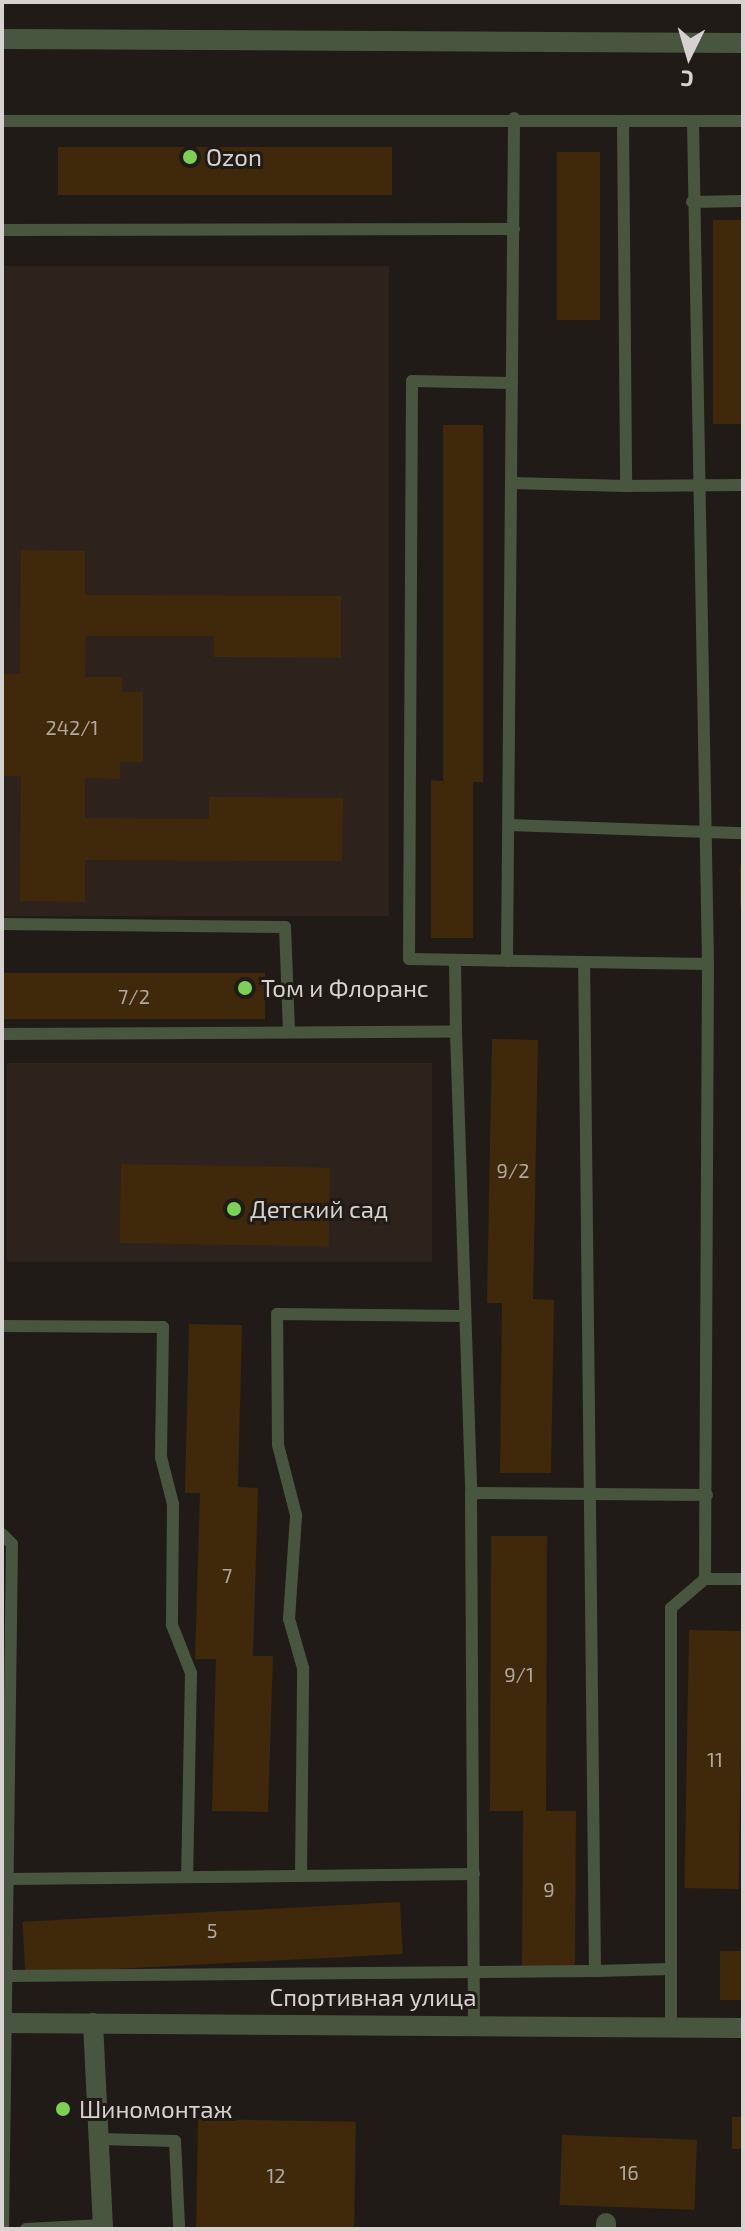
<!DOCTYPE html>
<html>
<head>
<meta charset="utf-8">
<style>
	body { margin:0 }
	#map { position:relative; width:745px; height:2231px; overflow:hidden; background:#211b17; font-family:"Exo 2",sans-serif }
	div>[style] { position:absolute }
	.built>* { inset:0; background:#2d231c; transform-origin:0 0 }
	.building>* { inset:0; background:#40280b; transform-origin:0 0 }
	.service>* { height:12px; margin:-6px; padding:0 6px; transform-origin:6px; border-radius:6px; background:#49563f }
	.minor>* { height:20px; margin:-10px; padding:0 10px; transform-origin:10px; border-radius:10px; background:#49563f }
	.tertiary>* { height:20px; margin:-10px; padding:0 10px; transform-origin:10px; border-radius:10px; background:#49563f }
	.dots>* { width:22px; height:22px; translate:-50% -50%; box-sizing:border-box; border:4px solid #211b17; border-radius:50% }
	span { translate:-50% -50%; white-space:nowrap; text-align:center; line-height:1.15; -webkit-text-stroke:6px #211b17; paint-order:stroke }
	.number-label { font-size:20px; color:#b0a89e }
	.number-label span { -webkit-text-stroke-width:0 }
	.poi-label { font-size:24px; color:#d6d2cf }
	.left { translate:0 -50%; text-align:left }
	.street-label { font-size:24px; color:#d6d2cf }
	.frame { position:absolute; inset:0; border:4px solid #d6d2cf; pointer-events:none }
	.north { position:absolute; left:649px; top:16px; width:80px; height:80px; -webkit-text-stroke:6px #211b17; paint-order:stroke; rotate:185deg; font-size:22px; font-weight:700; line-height:32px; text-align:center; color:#d6d2cf }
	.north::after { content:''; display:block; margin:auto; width:28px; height:36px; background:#d6d2cf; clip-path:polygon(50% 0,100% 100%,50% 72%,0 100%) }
</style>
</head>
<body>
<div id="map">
	<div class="built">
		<div style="left:2px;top:266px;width:387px;height:650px"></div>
		<div style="left:7px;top:1063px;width:425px;height:199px"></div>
	</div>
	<div class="building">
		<div style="left:392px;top:147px;width:48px;height:334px;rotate:90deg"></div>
		<div style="left:557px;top:152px;width:43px;height:168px"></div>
		<div style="left:713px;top:220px;width:30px;height:204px"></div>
		<div style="clip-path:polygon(443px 425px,483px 425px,483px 782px,473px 782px,473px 938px,431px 938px,431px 780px,443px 781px)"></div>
		<div style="clip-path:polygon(21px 550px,85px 551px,85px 595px,341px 596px,341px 658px,214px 657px,214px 636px,86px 636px,85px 677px,122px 677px,122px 692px,143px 692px,143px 762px,120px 762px,120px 779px,85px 778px,85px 818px,209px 819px,209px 797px,343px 798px,342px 861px,85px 860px,85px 902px,20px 901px,21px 776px,2px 776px,2px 674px,20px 674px)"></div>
		<div style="left:740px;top:865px;width:3px;height:40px"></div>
		<div style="left:2px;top:973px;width:263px;height:46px"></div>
		<div style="clip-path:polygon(492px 1039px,538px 1040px,533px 1299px,554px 1300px,551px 1473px,500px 1473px,502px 1303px,487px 1303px)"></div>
		<div style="left:121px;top:1164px;width:209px;height:79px;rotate:1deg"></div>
		<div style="clip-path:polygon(189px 1324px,242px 1325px,238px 1487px,258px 1488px,253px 1656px,273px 1656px,268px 1812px,212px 1811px,216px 1659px,195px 1659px,200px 1493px,185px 1493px)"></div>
		<div style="clip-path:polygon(491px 1536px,547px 1536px,546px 1811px,576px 1811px,575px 1968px,522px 1967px,523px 1811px,490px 1811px)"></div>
		<div style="left:689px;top:1630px;width:54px;height:258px;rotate:1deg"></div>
		<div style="left:400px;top:1902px;width:52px;height:378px;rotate:87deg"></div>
		<div style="left:720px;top:1951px;width:23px;height:49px"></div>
		<div style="left:732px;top:2117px;width:11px;height:32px"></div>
		<div style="left:198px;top:2119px;width:158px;height:110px;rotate:1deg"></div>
		<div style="left:562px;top:2135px;width:135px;height:70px;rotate:2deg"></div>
	</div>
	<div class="service">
		<div style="left:2px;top:121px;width:621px"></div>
		<div style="left:623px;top:121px;width:365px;rotate:89.5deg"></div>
		<div style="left:626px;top:486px;width:115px;rotate:-178.5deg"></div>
		<div style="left:623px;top:121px;width:120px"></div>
		<div style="left:693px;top:121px;width:843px;rotate:88.98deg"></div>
		<div style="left:708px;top:964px;width:615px;rotate:90.28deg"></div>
		<div style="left:692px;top:202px;width:51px;rotate:-1.1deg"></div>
		<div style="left:2px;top:230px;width:512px;rotate:-0.11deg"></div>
		<div style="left:626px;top:486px;width:117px;rotate:-0.5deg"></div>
		<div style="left:509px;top:825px;width:234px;rotate:2deg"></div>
		<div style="left:2px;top:924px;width:283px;rotate:0.6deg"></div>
		<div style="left:285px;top:927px;width:104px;rotate:87.8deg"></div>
		<div style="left:455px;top:960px;width:72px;rotate:89.2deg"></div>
		<div style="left:507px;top:961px;width:843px;rotate:-89.52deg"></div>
		<div style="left:584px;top:962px;width:124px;rotate:0.9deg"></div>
		<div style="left:2px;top:1034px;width:454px;rotate:-0.3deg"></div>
		<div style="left:456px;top:1032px;width:461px;rotate:88.1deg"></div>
		<div style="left:471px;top:1493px;width:531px;rotate:89.68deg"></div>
		<div style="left:2px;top:1326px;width:161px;rotate:0.4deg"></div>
		<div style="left:163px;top:1327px;width:130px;rotate:90.9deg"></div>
		<div style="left:161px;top:1457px;width:49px;rotate:75.7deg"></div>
		<div style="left:173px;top:1504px;width:121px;rotate:90.5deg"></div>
		<div style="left:172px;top:1625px;width:52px;rotate:68.4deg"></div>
		<div style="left:191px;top:1673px;width:204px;rotate:91.1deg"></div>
		<div style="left:471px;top:1493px;width:236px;rotate:0.5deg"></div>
		<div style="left:2px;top:1534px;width:14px;rotate:45deg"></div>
		<div style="left:12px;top:1544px;width:685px;rotate:90.75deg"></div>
		<div style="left:301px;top:1876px;width:208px;rotate:-89.4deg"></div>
		<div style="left:303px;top:1668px;width:51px;rotate:-105.9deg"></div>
		<div style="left:289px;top:1619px;width:104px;rotate:-86.1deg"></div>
		<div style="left:296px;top:1515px;width:72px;rotate:-104.4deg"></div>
		<div style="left:278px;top:1445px;width:131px;rotate:-90.4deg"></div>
		<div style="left:277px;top:1314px;width:186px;rotate:0.6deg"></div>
		<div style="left:6px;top:1879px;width:468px;rotate:-0.6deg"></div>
		<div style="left:595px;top:1971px;width:75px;rotate:-1.5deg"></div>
		<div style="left:3px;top:1976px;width:592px;rotate:-0.48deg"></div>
		<div style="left:595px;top:1971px;width:1009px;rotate:-90.62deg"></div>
		<div style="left:584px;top:962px;width:175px;rotate:-179deg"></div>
		<div style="left:409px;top:959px;width:578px;rotate:-89.7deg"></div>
		<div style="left:412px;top:381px;width:100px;rotate:1.1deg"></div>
		<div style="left:671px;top:2026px;width:418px;rotate:-90deg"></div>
		<div style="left:671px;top:1608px;width:45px;rotate:-40.5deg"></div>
		<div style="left:705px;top:1579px;width:38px"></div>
		<div style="left:99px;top:2139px;width:76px;rotate:1.5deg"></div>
		<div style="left:175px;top:2141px;width:85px;rotate:87.3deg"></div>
		<div style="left:26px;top:2229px;width:77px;rotate:-3deg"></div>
	</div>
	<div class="minor">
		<div style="left:2px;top:39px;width:741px;rotate:0.31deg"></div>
		<div style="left:93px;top:2023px;width:206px;rotate:87.2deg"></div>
		<div style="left:606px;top:2229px;width:6px;rotate:-90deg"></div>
	</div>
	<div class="tertiary">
		<div style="left:2px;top:2023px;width:741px;rotate:0.39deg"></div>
	</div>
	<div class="dots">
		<div style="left:190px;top:157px;background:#7bd155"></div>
		<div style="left:245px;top:988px;background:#7bd155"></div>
		<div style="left:234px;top:1209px;background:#7bd155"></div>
		<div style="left:63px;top:2109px;background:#7bd155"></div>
	</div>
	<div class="number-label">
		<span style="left:72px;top:727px">242/1</span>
		<span style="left:134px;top:996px">7/2</span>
		<span style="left:513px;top:1170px">9/2</span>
		<span style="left:227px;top:1575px">7</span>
		<span style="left:519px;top:1674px">9/1</span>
		<span style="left:715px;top:1759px">11</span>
		<span style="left:549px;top:1889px">9</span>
		<span style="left:212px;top:1930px">5</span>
		<span style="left:629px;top:2172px">16</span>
		<span style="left:276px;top:2175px">12</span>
	</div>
	<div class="poi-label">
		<span class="left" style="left:206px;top:157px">Ozon</span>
		<span class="left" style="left:261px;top:988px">Том и Флоранс</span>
		<span class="left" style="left:250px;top:1209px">Детский сад</span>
		<span class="left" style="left:79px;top:2109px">Шиномонтаж</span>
	</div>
	<div class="street-label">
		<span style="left:373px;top:1997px">Спортивная улица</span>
	</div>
	<div class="frame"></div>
	<div class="north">С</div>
</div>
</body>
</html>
